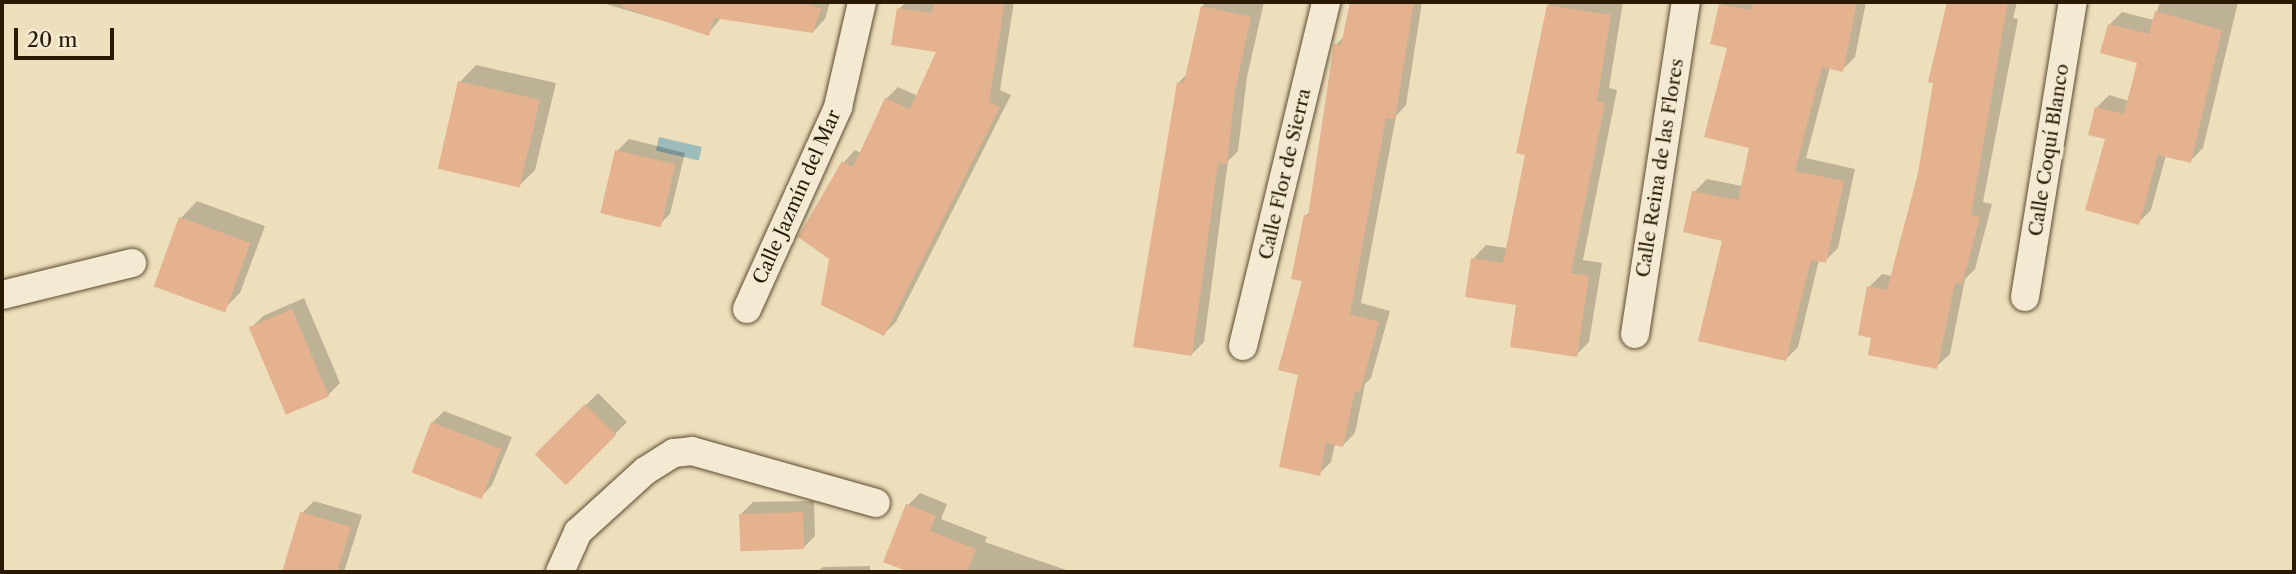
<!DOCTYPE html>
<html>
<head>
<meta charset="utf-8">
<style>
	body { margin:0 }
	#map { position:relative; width:2296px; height:574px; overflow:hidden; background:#eedfbc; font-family:"Libre Caslon Text",serif }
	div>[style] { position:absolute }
	.water>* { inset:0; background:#9cbbb9; transform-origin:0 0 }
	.shadow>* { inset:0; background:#0003; transform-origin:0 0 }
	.building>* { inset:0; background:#e4b28f; transform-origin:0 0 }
	.roads { filter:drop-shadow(0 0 2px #5b4b31) drop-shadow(0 0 2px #5b4b31) }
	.street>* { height:28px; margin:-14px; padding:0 14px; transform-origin:14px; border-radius:14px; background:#f4ead3 }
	span { translate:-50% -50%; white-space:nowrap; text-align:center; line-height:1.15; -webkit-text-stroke:7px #f4ead3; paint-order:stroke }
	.street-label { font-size:19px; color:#2a1a03 }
	.frame { position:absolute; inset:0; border:4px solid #2a1a03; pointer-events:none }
	.scale { position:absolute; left:14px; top:28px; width:100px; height:32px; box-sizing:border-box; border:4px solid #2a1a03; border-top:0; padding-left:9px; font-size:21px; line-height:24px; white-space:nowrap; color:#2a1a03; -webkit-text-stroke:5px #f4ead3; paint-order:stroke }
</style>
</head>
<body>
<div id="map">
	<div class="water">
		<div style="left:659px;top:137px;width:44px;height:14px;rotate:13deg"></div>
	</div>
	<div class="shadow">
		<div style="clip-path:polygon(599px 2px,830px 2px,825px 19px,813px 32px,721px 18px,708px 34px)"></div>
		<div style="clip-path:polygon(906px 2px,1014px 2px,1000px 90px,1011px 95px,896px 322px,884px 334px,831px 259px,844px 162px,855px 150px,861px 153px,886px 99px,898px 87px,918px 96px,939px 51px,899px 9px)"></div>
		<div style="clip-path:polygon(1204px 2px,1264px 2px,1247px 77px,1238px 151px,1228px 161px,1204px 342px,1192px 354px,1135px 346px,1178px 83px,1188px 73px)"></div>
		<div style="clip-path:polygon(1353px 2px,1422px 2px,1406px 105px,1396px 116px,1361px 303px,1390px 311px,1371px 378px,1365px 384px,1355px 433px,1343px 445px,1335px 444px,1331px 462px,1319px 474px,1300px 374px,1305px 216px,1311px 211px,1336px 45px,1345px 35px)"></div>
		<div style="clip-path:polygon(1549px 2px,1623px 2px,1609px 88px,1617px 90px,1583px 260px,1602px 263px,1589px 342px,1576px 355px,1473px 259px,1486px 245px,1507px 248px,1527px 153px,1518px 151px)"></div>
		<div style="clip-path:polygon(1724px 2px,1866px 2px,1855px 57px,1842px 70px,1830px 67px,1806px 158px,1855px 169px,1838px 248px,1825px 261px,1819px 260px,1798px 347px,1785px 360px,1725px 240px,1694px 192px,1707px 179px,1742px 186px,1751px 147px,1721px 5px)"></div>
		<div style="clip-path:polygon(1948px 2px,2017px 2px,2013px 18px,2018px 19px,1983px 202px,1992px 204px,1975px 269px,1965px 279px,1950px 354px,1936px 367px,1873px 336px,1869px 287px,1882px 274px,1892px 276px,1920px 174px,1935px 81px,1930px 80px)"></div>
		<div style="clip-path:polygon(2160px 2px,2238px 2px,2203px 148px,2190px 161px,2166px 155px,2151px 210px,2138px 223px,2096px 108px,2109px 95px,2129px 101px,2139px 61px,2109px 25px,2122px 12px,2154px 20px)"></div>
		<div style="clip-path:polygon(476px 65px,556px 83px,535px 170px,519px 186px,460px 82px)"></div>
		<div style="clip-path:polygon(629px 139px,685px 153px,670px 214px,658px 226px,617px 151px)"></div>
		<div style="clip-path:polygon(197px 201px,265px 226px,240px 293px,223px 310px,155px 285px,181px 218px)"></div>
		<div style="clip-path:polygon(304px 298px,340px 383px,328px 395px,251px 328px,263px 316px)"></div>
		<div style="left:598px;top:393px;width:41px;height:86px;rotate:45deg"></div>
		<div style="clip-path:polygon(444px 411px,512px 437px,492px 485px,481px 497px,432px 423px)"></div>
		<div style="clip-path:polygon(920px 493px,947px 504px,941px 519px,987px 537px,985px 542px,1072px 572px,913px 572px,885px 561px,908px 505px)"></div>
		<div style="clip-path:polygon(314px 501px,362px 515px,344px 572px,283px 572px,302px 513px)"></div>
		<div style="clip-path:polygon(814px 501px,815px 536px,803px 548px,741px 514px,753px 502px)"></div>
		<div style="clip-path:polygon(870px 566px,870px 572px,817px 572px,823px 567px)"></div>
	</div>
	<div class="building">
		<div style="clip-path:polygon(623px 2px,800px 2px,821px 8px,813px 33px,714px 18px,709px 36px,622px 7px)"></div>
		<div style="clip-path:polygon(934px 2px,1005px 2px,989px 102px,1000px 107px,884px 336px,821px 305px,829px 259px,798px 237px,842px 161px,853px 167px,885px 98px,910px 109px,936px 52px,891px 45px,897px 8px,932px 13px)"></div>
		<div style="clip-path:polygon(1350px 2px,1414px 2px,1395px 119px,1386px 118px,1350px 314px,1379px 322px,1360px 392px,1355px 391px,1343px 447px,1326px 443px,1320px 476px,1279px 467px,1298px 375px,1278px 370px,1302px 281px,1291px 279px,1304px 215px,1308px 216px,1334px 44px,1341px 45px)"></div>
		<div style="clip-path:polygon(1753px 2px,1857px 2px,1843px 72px,1822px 67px,1795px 171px,1844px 181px,1826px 263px,1811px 260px,1786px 361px,1698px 341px,1722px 241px,1683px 232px,1692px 191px,1738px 200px,1749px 148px,1704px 137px,1727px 48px,1710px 44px,1719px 4px,1751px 10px)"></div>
		<div style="clip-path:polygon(1947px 2px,2008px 2px,1971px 215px,1980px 217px,1962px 284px,1955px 283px,1937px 369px,1868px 355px,1871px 338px,1858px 335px,1867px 286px,1887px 290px,1918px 173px,1933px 83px,1928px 82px)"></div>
		<div style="clip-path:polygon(1547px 5px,1611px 15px,1597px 101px,1605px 103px,1571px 273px,1589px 276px,1577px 357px,1510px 347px,1516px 305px,1465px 297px,1471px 258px,1503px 263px,1525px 155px,1516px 153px)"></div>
		<div style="clip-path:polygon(1201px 6px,1251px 17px,1235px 91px,1227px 164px,1218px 163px,1192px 356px,1133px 347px,1177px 82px,1184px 83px)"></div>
		<div style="clip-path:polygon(2155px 11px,2222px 30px,2191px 163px,2158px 155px,2139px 225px,2085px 210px,2105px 139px,2088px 135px,2095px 107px,2124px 114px,2137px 63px,2100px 53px,2108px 24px,2149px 34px)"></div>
		<div style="left:458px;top:81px;width:84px;height:90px;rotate:13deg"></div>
		<div style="left:615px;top:150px;width:62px;height:65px;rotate:13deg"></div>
		<div style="left:179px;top:217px;width:76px;height:74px;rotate:20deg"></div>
		<div style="left:292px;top:309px;width:95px;height:47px;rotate:67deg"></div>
		<div style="left:585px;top:404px;width:44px;height:71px;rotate:45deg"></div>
		<div style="left:431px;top:422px;width:75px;height:54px;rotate:21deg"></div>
		<div style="clip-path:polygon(906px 504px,936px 516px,930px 531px,976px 549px,967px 572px,909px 572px,883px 562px)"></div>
		<div style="clip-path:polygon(300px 512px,351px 527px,337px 572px,282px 572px)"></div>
		<div style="left:803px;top:512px;width:37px;height:64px;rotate:88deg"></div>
	</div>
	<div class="roads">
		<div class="street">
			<div style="left:2px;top:295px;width:134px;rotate:-13.8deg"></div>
			<div style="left:2025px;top:297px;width:299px;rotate:-80.8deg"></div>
			<div style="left:747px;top:309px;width:222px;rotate:-65.7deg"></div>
			<div style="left:838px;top:107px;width:108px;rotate:-77.1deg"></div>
			<div style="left:1635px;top:334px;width:336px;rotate:-81.3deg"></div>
			<div style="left:1243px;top:346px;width:354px;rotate:-76.4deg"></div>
			<div style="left:560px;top:572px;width:44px;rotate:-65.8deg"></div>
			<div style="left:578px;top:532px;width:91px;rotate:-42.3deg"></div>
			<div style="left:645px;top:471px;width:34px;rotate:-32deg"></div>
			<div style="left:674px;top:453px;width:18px;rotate:-6deg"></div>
			<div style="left:692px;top:451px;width:191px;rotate:15.8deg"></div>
		</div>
	</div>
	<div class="street-label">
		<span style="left:2049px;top:150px;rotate:-81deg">Calle Coquí Blanco</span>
		<span style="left:1660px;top:168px;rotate:-81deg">Calle Reina de las Flores</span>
		<span style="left:1285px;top:174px;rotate:-77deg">Calle Flor de Sierra</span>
		<span style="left:797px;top:197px;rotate:-66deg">Calle Jazmín del Mar</span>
	</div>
	<div class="frame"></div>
	<div class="scale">20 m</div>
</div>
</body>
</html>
